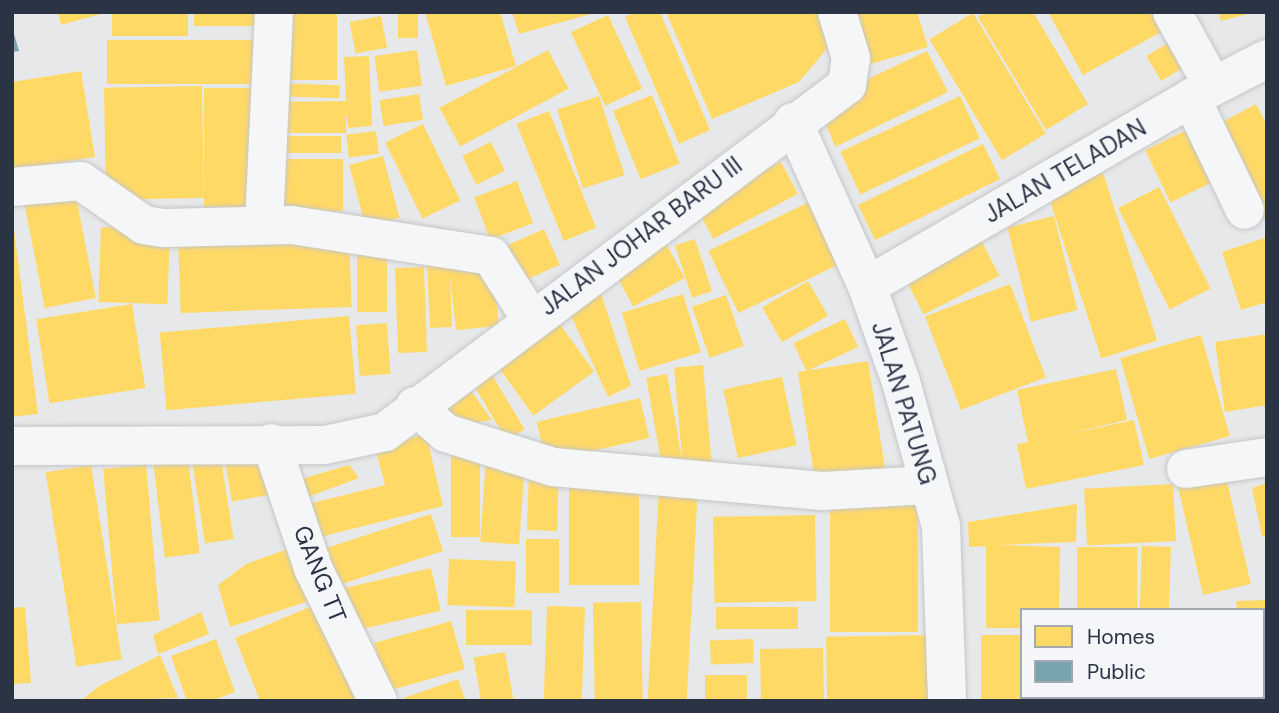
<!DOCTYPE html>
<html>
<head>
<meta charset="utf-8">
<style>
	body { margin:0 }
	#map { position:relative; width:1279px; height:713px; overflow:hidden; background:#e6e8ea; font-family:"DM Sans",sans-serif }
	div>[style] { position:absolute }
	.homes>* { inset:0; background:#ffd966; transform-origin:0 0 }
	.public>* { inset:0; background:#76a5af }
	.roads { filter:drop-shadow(0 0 2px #c4c6c8) drop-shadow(0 0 2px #c4c6c8) }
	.minor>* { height:38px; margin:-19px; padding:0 19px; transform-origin:19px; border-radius:19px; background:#f5f6f7 }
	span { translate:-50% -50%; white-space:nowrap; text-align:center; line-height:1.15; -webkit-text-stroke:7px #f4f6f9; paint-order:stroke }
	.street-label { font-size:24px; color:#2b3445 }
	.frame { position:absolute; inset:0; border:14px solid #2b3445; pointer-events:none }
	.legend { position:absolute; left:1020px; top:608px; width:245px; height:91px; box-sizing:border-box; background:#f4f6f9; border:2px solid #a4a8b1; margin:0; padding:9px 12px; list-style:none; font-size:21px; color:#2b3445 }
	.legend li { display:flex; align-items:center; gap:14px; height:35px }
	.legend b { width:35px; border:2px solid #a4a8b1 }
</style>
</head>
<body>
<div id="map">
	<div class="homes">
		<div style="clip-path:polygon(58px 12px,105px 12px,105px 13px,61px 25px)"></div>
		<div style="left:112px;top:12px;width:76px;height:24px"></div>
		<div style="left:194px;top:12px;width:69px;height:14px"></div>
		<div style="left:281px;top:12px;width:56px;height:68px"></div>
		<div style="left:398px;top:12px;width:20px;height:26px"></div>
		<div style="clip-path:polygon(425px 12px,500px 12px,516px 66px,446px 86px)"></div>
		<div style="clip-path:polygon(512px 12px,595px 12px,595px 13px,519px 34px)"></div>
		<div style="clip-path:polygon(635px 12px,660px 12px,710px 130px,679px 144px,625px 17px)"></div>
		<div style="clip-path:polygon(666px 12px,819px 12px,830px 45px,799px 82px,712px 119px)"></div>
		<div style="clip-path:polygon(848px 12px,917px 12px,928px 47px,864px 66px)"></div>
		<div style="clip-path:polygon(986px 12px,1033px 12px,1088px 104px,1046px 130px,978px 17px)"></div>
		<div style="clip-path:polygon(1048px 12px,1167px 12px,1174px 25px,1083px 75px)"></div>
		<div style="clip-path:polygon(1218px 12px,1252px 12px,1252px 13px,1221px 21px)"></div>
		<div style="left:973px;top:13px;width:141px;height:51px;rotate:59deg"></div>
		<div style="left:608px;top:15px;width:81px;height:41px;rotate:65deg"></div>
		<div style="left:381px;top:16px;width:32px;height:32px;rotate:79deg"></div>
		<div style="left:1178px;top:37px;width:29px;height:37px;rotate:59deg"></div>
		<div style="left:254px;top:40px;width:44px;height:147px;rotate:90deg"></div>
		<div style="left:417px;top:50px;width:36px;height:43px;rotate:82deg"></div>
		<div style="left:548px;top:50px;width:44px;height:123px;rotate:62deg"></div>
		<div style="clip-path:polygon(927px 51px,948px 92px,835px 147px,821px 111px,872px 77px)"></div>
		<div style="clip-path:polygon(369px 56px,372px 126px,348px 128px,346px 112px,346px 133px,272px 133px,272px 102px,346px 101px,344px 57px)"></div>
		<div style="clip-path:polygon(81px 71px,95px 157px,12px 170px,12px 82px)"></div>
		<div style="left:273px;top:83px;width:67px;height:13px;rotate:2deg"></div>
		<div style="left:202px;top:86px;width:112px;height:98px;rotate:89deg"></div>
		<div style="left:260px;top:88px;width:119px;height:56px;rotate:90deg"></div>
		<div style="left:419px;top:94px;width:26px;height:40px;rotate:81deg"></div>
		<div style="left:652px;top:95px;width:74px;height:42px;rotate:68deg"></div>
		<div style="left:599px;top:96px;width:83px;height:44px;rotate:72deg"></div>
		<div style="left:960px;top:96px;width:47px;height:132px;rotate:65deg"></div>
		<div style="clip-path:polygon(1256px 104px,1267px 125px,1267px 217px,1262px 219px,1213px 127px)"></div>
		<div style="left:549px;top:111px;width:126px;height:35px;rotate:68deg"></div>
		<div style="left:423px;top:124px;width:85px;height:42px;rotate:64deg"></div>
		<div style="left:1199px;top:124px;width:58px;height:60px;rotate:64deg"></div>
		<div style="left:376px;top:131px;width:23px;height:30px;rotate:83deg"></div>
		<div style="left:269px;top:136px;width:72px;height:17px"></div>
		<div style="left:491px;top:142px;width:32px;height:32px;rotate:64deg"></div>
		<div style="left:983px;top:144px;width:39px;height:139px;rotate:64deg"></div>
		<div style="left:383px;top:156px;width:64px;height:35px;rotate:75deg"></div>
		<div style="left:271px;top:159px;width:72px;height:52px"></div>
		<div style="left:781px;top:162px;width:36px;height:96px;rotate:62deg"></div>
		<div style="left:1103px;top:173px;width:176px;height:59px;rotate:72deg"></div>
		<div style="left:517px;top:181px;width:45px;height:46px;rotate:69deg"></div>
		<div style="left:1159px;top:187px;width:114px;height:46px;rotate:63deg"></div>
		<div style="left:75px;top:191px;width:109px;height:52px;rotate:79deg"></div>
		<div style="left:809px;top:202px;width:69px;height:112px;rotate:64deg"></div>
		<div style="clip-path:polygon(12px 215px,38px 414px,12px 417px)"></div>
		<div style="left:1054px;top:216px;width:97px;height:48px;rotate:76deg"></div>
		<div style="left:101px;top:227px;width:69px;height:75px;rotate:2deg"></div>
		<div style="left:544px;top:229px;width:39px;height:48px;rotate:66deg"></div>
		<div style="left:349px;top:232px;width:75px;height:171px;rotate:88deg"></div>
		<div style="left:978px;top:234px;width:47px;height:85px;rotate:63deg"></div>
		<div style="clip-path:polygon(1267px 237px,1267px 302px,1241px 310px,1222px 252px)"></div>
		<div style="left:695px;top:239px;width:55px;height:21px;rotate:72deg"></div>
		<div style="left:665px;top:242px;width:41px;height:59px;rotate:61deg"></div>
		<div style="left:357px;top:246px;width:30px;height:66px"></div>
		<div style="clip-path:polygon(492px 259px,499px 326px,456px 330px,450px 276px,452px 327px,430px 328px,427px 265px)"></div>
		<div style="left:424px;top:267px;width:85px;height:29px;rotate:88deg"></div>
		<div style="left:808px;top:281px;width:40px;height:53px;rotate:60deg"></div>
		<div style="clip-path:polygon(598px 284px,631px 386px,608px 397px,564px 300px)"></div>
		<div style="left:1010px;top:284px;width:100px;height:91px;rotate:69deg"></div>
		<div style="left:683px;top:294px;width:61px;height:64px;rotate:73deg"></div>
		<div style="left:726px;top:295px;width:54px;height:36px;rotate:71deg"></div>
		<div style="left:132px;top:304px;width:85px;height:97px;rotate:81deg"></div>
		<div style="left:349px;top:316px;width:78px;height:190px;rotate:85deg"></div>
		<div style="left:556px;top:319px;width:65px;height:75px;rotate:54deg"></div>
		<div style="left:845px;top:319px;width:31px;height:57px;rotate:65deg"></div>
		<div style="left:387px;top:323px;width:51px;height:31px;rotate:86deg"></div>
		<div style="clip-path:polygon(1267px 334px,1267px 405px,1225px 412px,1215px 342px)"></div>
		<div style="left:1201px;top:335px;width:105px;height:84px;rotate:74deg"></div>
		<div style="left:868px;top:361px;width:111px;height:71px;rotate:81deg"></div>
		<div style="left:486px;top:365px;width:75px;height:21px;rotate:59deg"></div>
		<div style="left:703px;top:365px;width:108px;height:29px;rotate:85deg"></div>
		<div style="clip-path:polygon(1116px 369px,1127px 420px,1058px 436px,1134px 420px,1144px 465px,1026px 489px,1017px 444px,1028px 442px,1017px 390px)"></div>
		<div style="left:667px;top:374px;width:87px;height:21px;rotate:80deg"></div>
		<div style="left:782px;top:377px;width:70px;height:60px;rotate:78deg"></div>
		<div style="clip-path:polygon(463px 380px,492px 420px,461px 425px,428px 406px)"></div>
		<div style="left:640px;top:398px;width:41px;height:106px;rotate:77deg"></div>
		<div style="clip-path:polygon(426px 434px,443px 506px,312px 539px,304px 505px,385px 485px,375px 447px)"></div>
		<div style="left:270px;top:447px;width:47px;height:47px;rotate:80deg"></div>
		<div style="left:451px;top:451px;width:29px;height:86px"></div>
		<div style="left:188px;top:459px;width:95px;height:35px;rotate:83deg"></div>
		<div style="left:221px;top:459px;width:81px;height:29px;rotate:81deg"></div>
		<div style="left:486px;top:459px;width:39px;height:83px;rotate:4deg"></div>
		<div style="left:91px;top:465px;width:197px;height:46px;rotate:81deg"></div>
		<div style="left:146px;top:465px;width:156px;height:43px;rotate:85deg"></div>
		<div style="clip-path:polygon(349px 465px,359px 478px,305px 498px,298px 480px)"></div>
		<div style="left:1224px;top:468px;width:119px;height:49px;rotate:77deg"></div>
		<div style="left:529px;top:471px;width:30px;height:59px;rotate:2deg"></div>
		<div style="left:569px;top:479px;width:70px;height:106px"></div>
		<div style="clip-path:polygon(1267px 483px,1267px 536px,1262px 537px,1252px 488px)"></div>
		<div style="left:1173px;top:484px;width:57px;height:89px;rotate:87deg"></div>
		<div style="left:659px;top:485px;width:39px;height:216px;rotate:3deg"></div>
		<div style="left:830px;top:497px;width:88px;height:135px"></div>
		<div style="clip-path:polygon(1077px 504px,1076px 542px,999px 545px,1060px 547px,1059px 610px,1022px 610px,1022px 628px,986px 628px,986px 546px,969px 547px,968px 522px)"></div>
		<div style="left:431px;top:514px;width:39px;height:117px;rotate:72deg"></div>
		<div style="left:815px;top:515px;width:86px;height:102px;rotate:89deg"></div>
		<div style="left:526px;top:539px;width:33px;height:54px"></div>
		<div style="clip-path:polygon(296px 546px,315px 599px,230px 627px,218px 585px,246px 564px)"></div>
		<div style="left:1142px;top:546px;width:29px;height:64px;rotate:2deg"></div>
		<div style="left:1077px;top:547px;width:60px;height:63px"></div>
		<div style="left:449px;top:559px;width:67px;height:46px;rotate:2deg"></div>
		<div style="left:431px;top:568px;width:44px;height:94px;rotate:77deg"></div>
		<div style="clip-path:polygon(1266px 600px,1267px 672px,1263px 672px,1263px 610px,1237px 610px,1236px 601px)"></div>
		<div style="clip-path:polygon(322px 602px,362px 701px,260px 701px,235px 638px)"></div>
		<div style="left:641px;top:602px;width:99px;height:48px;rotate:89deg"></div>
		<div style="left:547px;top:606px;width:38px;height:95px;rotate:2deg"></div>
		<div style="clip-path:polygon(25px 607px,31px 683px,12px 684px,12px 608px)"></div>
		<div style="left:798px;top:607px;width:22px;height:82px;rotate:90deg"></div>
		<div style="left:466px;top:610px;width:66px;height:35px"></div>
		<div style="clip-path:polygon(201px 612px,209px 634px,158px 654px,153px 635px)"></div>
		<div style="left:451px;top:621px;width:50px;height:80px;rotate:74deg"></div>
		<div style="left:932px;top:635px;width:66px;height:106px;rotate:89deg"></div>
		<div style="clip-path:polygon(981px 635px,1022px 635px,1022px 697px,1063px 701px,981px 701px)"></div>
		<div style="clip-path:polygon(216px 639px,235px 692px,211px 701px,187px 701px,171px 656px)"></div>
		<div style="left:753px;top:639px;width:24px;height:43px;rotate:88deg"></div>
		<div style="left:823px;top:648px;width:53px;height:63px;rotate:89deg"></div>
		<div style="left:505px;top:652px;width:50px;height:32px;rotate:80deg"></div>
		<div style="clip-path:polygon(160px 655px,178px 698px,81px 701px,99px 686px)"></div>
		<div style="left:705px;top:675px;width:42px;height:26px"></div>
		<div style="clip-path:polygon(458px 679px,466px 701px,405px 701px,404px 698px)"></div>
		<div style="clip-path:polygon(1222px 697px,1222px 701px,1176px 701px,1176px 699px)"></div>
	</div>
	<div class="public">
		<div style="clip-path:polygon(12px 27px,19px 51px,12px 52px)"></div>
	</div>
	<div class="roads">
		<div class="minor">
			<div style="left:1172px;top:12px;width:85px;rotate:61deg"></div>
			<div style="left:1191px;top:98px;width:124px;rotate:64.3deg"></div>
			<div style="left:793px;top:122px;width:180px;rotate:65.7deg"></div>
			<div style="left:867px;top:286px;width:102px;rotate:70.5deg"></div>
			<div style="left:901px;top:382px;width:149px;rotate:74.5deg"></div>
			<div style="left:941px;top:526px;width:175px;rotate:88deg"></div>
			<div style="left:12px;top:187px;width:69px;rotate:-5deg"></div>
			<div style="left:81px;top:181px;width:77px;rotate:34.9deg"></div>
			<div style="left:144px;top:225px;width:20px;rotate:9deg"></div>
			<div style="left:164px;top:228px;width:127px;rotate:-1.4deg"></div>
			<div style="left:291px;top:225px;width:202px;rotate:8.8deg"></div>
			<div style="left:491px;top:256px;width:75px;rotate:57.6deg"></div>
			<div style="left:264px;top:224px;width:212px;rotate:-87.3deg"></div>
			<div style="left:867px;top:286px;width:375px;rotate:-30.1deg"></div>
			<div style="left:1191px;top:98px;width:85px;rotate:-27.2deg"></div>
			<div style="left:415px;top:406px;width:41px;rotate:41.1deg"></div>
			<div style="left:446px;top:433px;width:112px;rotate:17.6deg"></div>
			<div style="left:553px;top:467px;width:270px;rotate:5.1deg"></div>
			<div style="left:822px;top:491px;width:107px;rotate:-3.2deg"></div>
			<div style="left:271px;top:443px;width:132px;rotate:71.4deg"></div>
			<div style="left:313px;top:568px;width:148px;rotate:64deg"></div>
			<div style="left:12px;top:446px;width:313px;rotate:-0.2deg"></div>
			<div style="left:325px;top:445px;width:61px;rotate:-12.2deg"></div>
			<div style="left:385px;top:432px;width:578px;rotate:-36.91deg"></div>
			<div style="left:847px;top:85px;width:27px;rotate:-82deg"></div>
			<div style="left:851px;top:58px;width:48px;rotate:-106.9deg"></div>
			<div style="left:1186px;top:469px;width:82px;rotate:-8.4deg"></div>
		</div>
	</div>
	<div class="street-label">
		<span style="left:1065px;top:171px;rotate:-30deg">JALAN TELADAN</span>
		<span style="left:641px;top:236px;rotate:-37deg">JALAN JOHAR BARU III</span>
		<span style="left:904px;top:403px;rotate:73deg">JALAN PATUNG</span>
		<span style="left:320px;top:574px;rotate:68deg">GANG TT</span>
	</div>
	<div class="frame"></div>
	<ul class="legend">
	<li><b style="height:19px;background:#ffd966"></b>Homes</li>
	<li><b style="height:19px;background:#76a5af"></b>Public</li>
	</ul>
</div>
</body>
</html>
